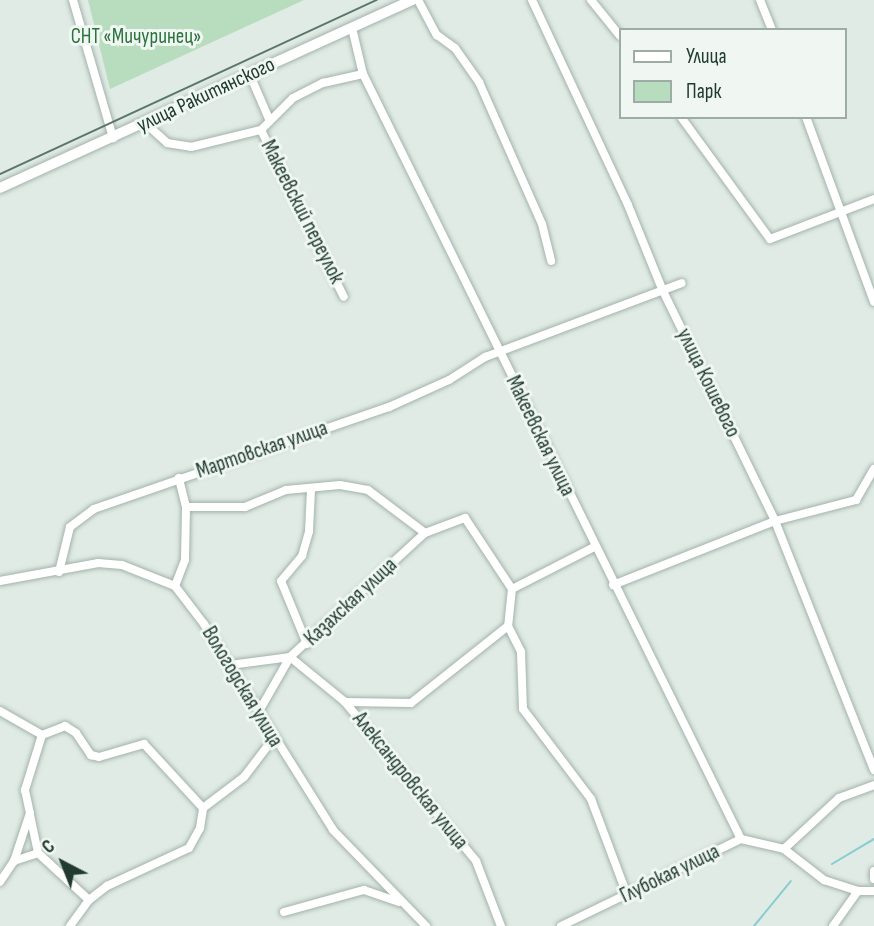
<!DOCTYPE html>
<html>
<head>
<meta charset="utf-8">
<style>
	body { margin:0 }
	#map { position:relative; width:874px; height:926px; overflow:hidden; background:#e0ebe5; font-family:"Sofia Sans Condensed",sans-serif }
	div>[style] { position:absolute }
	.green>* { inset:0; background:#b8dcbe }
	.stream>* { height:2px; margin:-1px; padding:0 1px; transform-origin:1px; border-radius:1px; background:#87cdd0 }
	.roads { filter:drop-shadow(0 0 2px #a3b3ab) drop-shadow(0 0 2px #a3b3ab) }
	.street>* { height:8px; margin:-4px; padding:0 4px; transform-origin:4px; border-radius:4px; background:#fff }
	.secondary>* { height:10px; margin:-5px; padding:0 5px; transform-origin:5px; border-radius:5px; background:#fff }
	.tram>* { height:2px; margin:-1px; padding:0 1px; transform-origin:1px; border-radius:1px; background:#5b776c }
	span { translate:-50% -50%; white-space:nowrap; text-align:center; line-height:1.15; -webkit-text-stroke:6px #f0f7f3; paint-order:stroke }
	.park-label { font-size:21px; color:#2b723e }
	.street-label { font-size:21px; color:#213b31 }
	.legend { position:absolute; left:619px; top:28px; width:228px; height:91px; box-sizing:border-box; background:#f0f7f3; border:2px solid #9daca5; margin:0; padding:9px 12px; list-style:none; font-size:21px; color:#213b31 }
	.legend li { display:flex; align-items:center; gap:14px; height:35px }
	.legend b { width:35px; border:2px solid #9daca5 }
	.north { position:absolute; left:28px; top:828px; width:70px; height:70px; -webkit-text-stroke:5px #f0f7f3; paint-order:stroke; rotate:318deg; font-size:19px; font-weight:700; line-height:28px; text-align:center; color:#213b31 }
	.north::after { content:''; display:block; margin:auto; width:24px; height:32px; background:#213b31; clip-path:polygon(50% 0,100% 100%,50% 72%,0 100%) }
</style>
</head>
<body>
<div id="map">
	<div class="green">
		<div style="clip-path:polygon(88px 0,304px 0,110px 89px)"></div>
	</div>
	<div class="stream">
		<div style="left:832px;top:864px;width:49px;rotate:-30.8deg"></div>
		<div style="left:754px;top:926px;width:58px;rotate:-50.6deg"></div>
	</div>
	<div class="roads">
		<div class="street">
			<div style="left:73px;top:0;width:144px;rotate:73.8deg"></div>
			<div style="left:418px;top:0;width:40px;rotate:62deg"></div>
			<div style="left:437px;top:35px;width:22px;rotate:36deg"></div>
			<div style="left:455px;top:48px;width:42px;rotate:54.8deg"></div>
			<div style="left:479px;top:82px;width:155px;rotate:66.1deg"></div>
			<div style="left:542px;top:224px;width:38px;rotate:76deg"></div>
			<div style="left:532px;top:0;width:226px;rotate:64.9deg"></div>
			<div style="left:628px;top:205px;width:93px;rotate:67.9deg"></div>
			<div style="left:663px;top:291px;width:256px;rotate:64deg"></div>
			<div style="left:775px;top:521px;width:268px;rotate:68.3deg"></div>
			<div style="left:591px;top:0;width:46px;rotate:51.1deg"></div>
			<div style="left:760px;top:0;width:32px;rotate:68deg"></div>
			<div style="left:352px;top:28px;width:47px;rotate:76.6deg"></div>
			<div style="left:363px;top:74px;width:853px;rotate:63.71deg"></div>
			<div style="left:250px;top:75px;width:48px;rotate:66.6deg"></div>
			<div style="left:681px;top:117px;width:151px;rotate:53.9deg"></div>
			<div style="left:770px;top:239px;width:111px;rotate:-21deg"></div>
			<div style="left:806px;top:117px;width:197px;rotate:69.8deg"></div>
			<div style="left:144px;top:122px;width:31px;rotate:42deg"></div>
			<div style="left:167px;top:143px;width:24px;rotate:9deg"></div>
			<div style="left:191px;top:147px;width:72px;rotate:-13.7deg"></div>
			<div style="left:261px;top:130px;width:186px;rotate:63.6deg"></div>
			<div style="left:261px;top:130px;width:45px;rotate:-45deg"></div>
			<div style="left:293px;top:98px;width:34px;rotate:-27deg"></div>
			<div style="left:323px;top:83px;width:41px;rotate:-12.7deg"></div>
			<div style="left:186px;top:507px;width:59px"></div>
			<div style="left:245px;top:507px;width:44px;rotate:-22.5deg"></div>
			<div style="left:286px;top:490px;width:54px;rotate:-5.3deg"></div>
			<div style="left:340px;top:485px;width:28px;rotate:10deg"></div>
			<div style="left:368px;top:490px;width:71px;rotate:37deg"></div>
			<div style="left:59px;top:572px;width:46px;rotate:-76.3deg"></div>
			<div style="left:70px;top:527px;width:30px;rotate:-37deg"></div>
			<div style="left:94px;top:509px;width:312px;rotate:-19.1deg"></div>
			<div style="left:389px;top:407px;width:66px;rotate:-24.2deg"></div>
			<div style="left:449px;top:380px;width:43px;rotate:-32.6deg"></div>
			<div style="left:485px;top:357px;width:210px;rotate:-20.6deg"></div>
			<div style="left:0;top:581px;width:100px;rotate:-10.4deg"></div>
			<div style="left:98px;top:563px;width:24px;rotate:5deg"></div>
			<div style="left:122px;top:565px;width:57px;rotate:21.6deg"></div>
			<div style="left:175px;top:586px;width:48px;rotate:52.7deg"></div>
			<div style="left:204px;top:624px;width:243px;rotate:57.9deg"></div>
			<div style="left:333px;top:830px;width:134px;rotate:45.9deg"></div>
			<div style="left:613px;top:585px;width:174px;rotate:-21.6deg"></div>
			<div style="left:775px;top:521px;width:84px;rotate:-14.5deg"></div>
			<div style="left:856px;top:500px;width:36px;rotate:-60deg"></div>
			<div style="left:175px;top:586px;width:28px;rotate:-69deg"></div>
			<div style="left:185px;top:560px;width:53px;rotate:-88.9deg"></div>
			<div style="left:186px;top:507px;width:30px;rotate:-104deg"></div>
			<div style="left:512px;top:589px;width:92px;rotate:-27.1deg"></div>
			<div style="left:508px;top:626px;width:29px;rotate:63deg"></div>
			<div style="left:521px;top:652px;width:57px;rotate:88deg"></div>
			<div style="left:523px;top:709px;width:113px;rotate:52.9deg"></div>
			<div style="left:591px;top:799px;width:103px;rotate:69.4deg"></div>
			<div style="left:307px;top:644px;width:68px;rotate:-112.4deg"></div>
			<div style="left:281px;top:581px;width:33px;rotate:-50deg"></div>
			<div style="left:302px;top:556px;width:26px;rotate:-74deg"></div>
			<div style="left:309px;top:531px;width:41px;rotate:-87.2deg"></div>
			<div style="left:230px;top:665px;width:61px;rotate:-7.6deg"></div>
			<div style="left:290px;top:657px;width:183px;rotate:-42.6deg"></div>
			<div style="left:425px;top:533px;width:43px;rotate:-20.6deg"></div>
			<div style="left:465px;top:518px;width:85px;rotate:56.5deg"></div>
			<div style="left:512px;top:589px;width:37px;rotate:96deg"></div>
			<div style="left:508px;top:626px;width:124px;rotate:141.6deg"></div>
			<div style="left:411px;top:703px;width:66px;rotate:-179.1deg"></div>
			<div style="left:0;top:711px;width:48px;rotate:29.7deg"></div>
			<div style="left:42px;top:735px;width:58px;rotate:107.2deg"></div>
			<div style="left:25px;top:790px;width:24px;rotate:78deg"></div>
			<div style="left:30px;top:813px;width:51px;rotate:108.4deg"></div>
			<div style="left:14px;top:861px;width:25px;rotate:124deg"></div>
			<div style="left:258px;top:713px;width:64px;rotate:-60.3deg"></div>
			<div style="left:290px;top:657px;width:71px;rotate:39.3deg"></div>
			<div style="left:345px;top:702px;width:206px;rotate:50.5deg"></div>
			<div style="left:476px;top:861px;width:70px;rotate:69deg"></div>
			<div style="left:42px;top:735px;width:25px;rotate:-21deg"></div>
			<div style="left:65px;top:726px;width:13px;rotate:32deg"></div>
			<div style="left:76px;top:733px;width:27px;rotate:56deg"></div>
			<div style="left:91px;top:755px;width:8px;rotate:14deg"></div>
			<div style="left:99px;top:757px;width:47px;rotate:-16.1deg"></div>
			<div style="left:144px;top:744px;width:87px;rotate:47.3deg"></div>
			<div style="left:30px;top:815px;width:39px;rotate:78deg"></div>
			<div style="left:741px;top:839px;width:44px;rotate:13.1deg"></div>
			<div style="left:784px;top:849px;width:75px;rotate:-42.8deg"></div>
			<div style="left:839px;top:798px;width:37px;rotate:-20deg"></div>
			<div style="left:784px;top:849px;width:51px;rotate:37.8deg"></div>
			<div style="left:824px;top:880px;width:36px;rotate:18deg"></div>
			<div style="left:858px;top:891px;width:16px"></div>
			<div style="left:14px;top:861px;width:25px;rotate:-18deg"></div>
			<div style="left:38px;top:853px;width:69px;rotate:42.7deg"></div>
			<div style="left:874px;top:871px;width:8px;rotate:90deg"></div>
			<div style="left:284px;top:912px;width:83px;rotate:-15.4deg"></div>
			<div style="left:364px;top:890px;width:37px;rotate:19deg"></div>
			<div style="left:70px;top:926px;width:32px;rotate:-54deg"></div>
			<div style="left:89px;top:900px;width:23px;rotate:-38deg"></div>
			<div style="left:107px;top:886px;width:90px;rotate:-24.9deg"></div>
			<div style="left:189px;top:848px;width:23px;rotate:-61deg"></div>
			<div style="left:200px;top:828px;width:20px;rotate:-81deg"></div>
			<div style="left:203px;top:808px;width:51px;rotate:-37.1deg"></div>
			<div style="left:244px;top:777px;width:48px;rotate:-52.7deg"></div>
			<div style="left:561px;top:926px;width:200px;rotate:-25.8deg"></div>
			<div style="left:833px;top:926px;width:43px;rotate:-54.5deg"></div>
		</div>
		<div class="secondary">
			<div style="left:0;top:188px;width:453px;rotate:-24.5deg"></div>
		</div>
	</div>
	<div class="tram">
		<div style="left:0;top:174px;width:415px;rotate:-24.8deg"></div>
	</div>
	<div class="park-label">
		<span style="left:136px;top:37px">СНТ «Мичуринец»</span>
	</div>
	<div class="street-label">
		<span style="left:206px;top:95px;rotate:-25deg">улица Ракитянского</span>
		<span style="left:302px;top:212px;rotate:63deg">Макеевский переулок</span>
		<span style="left:708px;top:383px;rotate:64deg">улица Кошевого</span>
		<span style="left:540px;top:436px;rotate:64deg">Макеевская улица</span>
		<span style="left:262px;top:450px;rotate:-19deg">Мартовская улица</span>
		<span style="left:351px;top:602px;rotate:-43deg">Казахская улица</span>
		<span style="left:242px;top:687px;rotate:59deg">Вологодская улица</span>
		<span style="left:410px;top:781px;rotate:51deg">Александровская улица</span>
		<span style="left:670px;top:874px;rotate:-26deg">Глубокая улица</span>
	</div>
	<ul class="legend">
	<li><b style="height:9px;background:#fff"></b>Улица</li>
	<li><b style="height:19px;background:#b8dcbe"></b>Парк</li>
	</ul>
	<div class="north">С</div>
</div>
</body>
</html>
